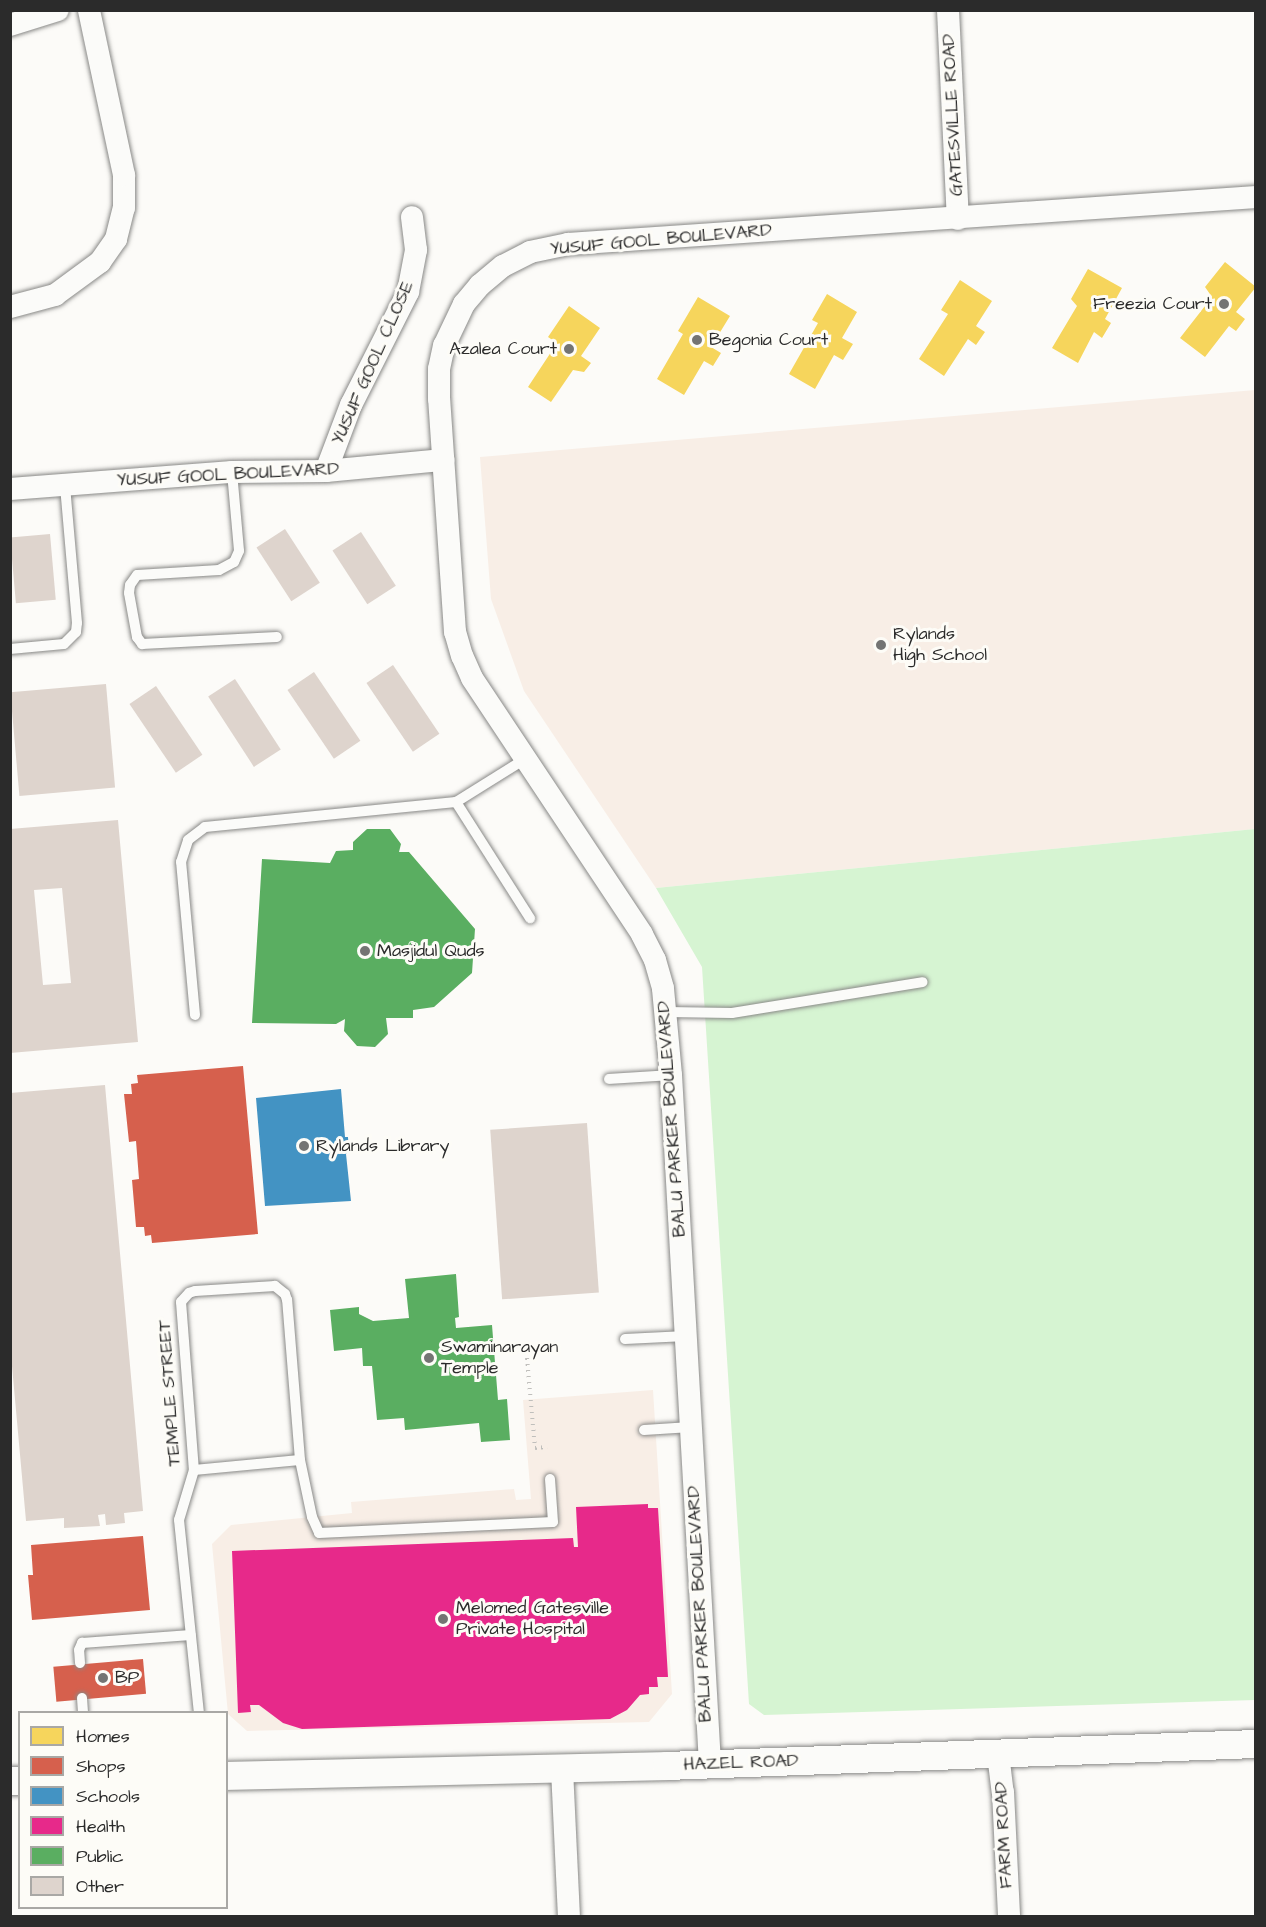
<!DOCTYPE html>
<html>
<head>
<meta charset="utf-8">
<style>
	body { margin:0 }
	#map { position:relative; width:1266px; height:1927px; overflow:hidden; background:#fcfbf8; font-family:"Architects Daughter",sans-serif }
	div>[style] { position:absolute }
	.built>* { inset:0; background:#f8eee6 }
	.green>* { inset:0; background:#d6f4d2 }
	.homes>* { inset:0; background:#f6d55c }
	.shops>* { inset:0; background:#d6604d; transform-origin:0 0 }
	.schools>* { inset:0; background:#4393c3 }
	.health>* { inset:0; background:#e7298a }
	.public>* { inset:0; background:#5aae61 }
	.building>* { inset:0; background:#ded4cd; transform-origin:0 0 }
	.path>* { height:4px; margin-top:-2px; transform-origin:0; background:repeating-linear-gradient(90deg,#c0bfbc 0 1.5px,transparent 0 6px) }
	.roads { filter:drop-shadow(0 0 2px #898987) drop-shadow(0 0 2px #898987) }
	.service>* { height:10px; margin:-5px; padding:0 5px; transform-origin:5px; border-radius:5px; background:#fbfbf9 }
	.minor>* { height:22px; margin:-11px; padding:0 11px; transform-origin:11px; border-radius:11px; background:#fbfbf9 }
	.tertiary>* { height:28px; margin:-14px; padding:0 14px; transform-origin:14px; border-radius:14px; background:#fbfbf9 }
	.dots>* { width:16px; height:16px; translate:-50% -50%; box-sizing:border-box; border:3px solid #fdfcf7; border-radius:50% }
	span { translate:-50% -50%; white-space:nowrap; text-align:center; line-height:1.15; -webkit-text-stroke:6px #fdfcf7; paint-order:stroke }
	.street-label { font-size:18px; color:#2b2b2b }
	.poi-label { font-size:18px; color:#2b2b2b }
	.right { translate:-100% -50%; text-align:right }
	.left { translate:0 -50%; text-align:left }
	.frame { position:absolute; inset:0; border:12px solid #2b2b2b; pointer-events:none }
	.legend { position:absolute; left:18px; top:1711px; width:210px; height:198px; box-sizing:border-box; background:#fdfcf7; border:2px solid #a9a8a5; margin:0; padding:8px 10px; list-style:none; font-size:18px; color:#2b2b2b }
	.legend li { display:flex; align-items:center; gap:12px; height:30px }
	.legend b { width:30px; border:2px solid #a9a8a5 }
</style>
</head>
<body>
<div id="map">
	<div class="built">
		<div style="clip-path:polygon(1255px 390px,1255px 829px,656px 888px,524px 691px,491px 599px,480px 457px)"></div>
		<div style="clip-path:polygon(653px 1390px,672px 1694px,649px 1722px,247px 1731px,228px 1714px,212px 1544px,231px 1525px,352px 1513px,351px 1502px,514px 1489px,516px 1500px,531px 1499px,523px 1400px)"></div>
	</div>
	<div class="green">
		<div style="clip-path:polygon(1255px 829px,1255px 1700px,764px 1715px,749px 1704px,702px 967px,656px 888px)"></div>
	</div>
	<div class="homes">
		<div style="clip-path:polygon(1225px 262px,1256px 287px,1236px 312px,1245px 319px,1236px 331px,1229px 326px,1205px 357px,1180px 338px,1212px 297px,1205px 287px)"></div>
		<div style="clip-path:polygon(1088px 269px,1122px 288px,1105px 319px,1111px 323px,1102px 338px,1094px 332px,1078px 363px,1052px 348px,1077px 306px,1071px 299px)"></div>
		<div style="clip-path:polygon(960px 280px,992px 301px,976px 326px,985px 332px,976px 345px,968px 339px,944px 376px,919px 359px,948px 314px,941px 310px)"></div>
		<div style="clip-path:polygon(827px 294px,857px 312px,842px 338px,853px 344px,843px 360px,834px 355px,815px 389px,789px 374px,818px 323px,812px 320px)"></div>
		<div style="clip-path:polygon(698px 297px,730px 316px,711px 347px,721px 353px,713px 366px,704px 361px,684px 395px,657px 379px,683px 334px,678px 331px)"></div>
		<div style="clip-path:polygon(569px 306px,600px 328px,581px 356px,591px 363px,584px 372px,573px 370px,551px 402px,528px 387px,557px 343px,548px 337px)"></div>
	</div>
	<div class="shops">
		<div style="clip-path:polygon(243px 1066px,258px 1234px,152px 1243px,151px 1235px,145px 1236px,144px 1227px,136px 1227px,132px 1180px,139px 1179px,136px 1141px,129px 1142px,124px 1094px,132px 1094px,131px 1084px,138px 1083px,137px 1075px)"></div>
		<div style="clip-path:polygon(143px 1536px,150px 1610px,32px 1620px,28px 1575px,33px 1575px,31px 1545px)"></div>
		<div style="left:143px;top:1659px;width:35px;height:90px;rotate:85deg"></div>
	</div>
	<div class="schools">
		<div style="clip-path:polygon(341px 1089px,345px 1137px,348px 1137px,349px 1154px,346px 1154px,351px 1201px,265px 1206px,256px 1098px)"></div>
	</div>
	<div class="health">
		<div style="clip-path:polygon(648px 1504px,648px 1508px,658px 1508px,668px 1677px,657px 1677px,658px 1687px,649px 1687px,649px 1694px,640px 1695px,627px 1710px,610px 1719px,302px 1729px,283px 1723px,259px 1705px,250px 1705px,251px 1712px,238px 1713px,232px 1551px,573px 1538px,574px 1547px,578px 1547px,576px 1507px)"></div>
	</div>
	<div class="public">
		<div style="clip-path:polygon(367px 829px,390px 829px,401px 844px,399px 852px,409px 852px,475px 929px,472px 973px,434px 1007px,413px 1010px,413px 1018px,386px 1018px,388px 1034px,375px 1047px,357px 1046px,344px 1031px,345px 1019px,336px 1024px,252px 1023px,262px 859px,330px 863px,336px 851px,353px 850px,353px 842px)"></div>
		<div style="clip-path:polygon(456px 1274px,459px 1317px,455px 1318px,456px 1328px,492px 1325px,498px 1400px,507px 1399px,510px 1440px,481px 1442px,479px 1423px,405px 1430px,404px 1418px,377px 1420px,372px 1366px,363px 1366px,362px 1348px,334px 1351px,330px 1310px,359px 1307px,359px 1314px,373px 1321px,409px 1318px,405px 1279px)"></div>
	</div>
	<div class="building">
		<div style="left:285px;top:529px;width:64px;height:34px;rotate:57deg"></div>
		<div style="left:361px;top:532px;width:64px;height:34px;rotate:57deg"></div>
		<div style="left:50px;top:534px;width:66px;height:40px;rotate:85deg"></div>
		<div style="left:393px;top:665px;width:83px;height:32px;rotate:56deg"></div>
		<div style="left:314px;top:672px;width:83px;height:32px;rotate:56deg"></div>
		<div style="left:235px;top:679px;width:84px;height:32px;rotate:57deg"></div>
		<div style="left:106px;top:684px;width:104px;height:96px;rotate:85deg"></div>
		<div style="left:156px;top:686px;width:83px;height:32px;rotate:56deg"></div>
		<div style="clip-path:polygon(evenodd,118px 820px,138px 1042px,10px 1053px,10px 829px,118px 820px,62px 888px,71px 983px,43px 985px,34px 890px,62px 888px)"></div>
		<div style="clip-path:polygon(105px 1085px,143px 1511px,124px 1513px,125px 1523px,106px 1525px,105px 1514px,98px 1515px,100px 1526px,64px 1528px,64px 1518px,26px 1521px,10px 1344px,10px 1093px)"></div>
		<div style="left:587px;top:1123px;width:170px;height:97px;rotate:86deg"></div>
	</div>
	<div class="path">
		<div style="left:526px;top:1346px;width:102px;rotate:85deg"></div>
		<div style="left:535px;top:1448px;width:12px;rotate:-5deg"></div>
	</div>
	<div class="roads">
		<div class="service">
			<div style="left:232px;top:472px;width:79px;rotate:84.9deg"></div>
			<div style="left:239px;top:551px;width:12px;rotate:114deg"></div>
			<div style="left:234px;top:562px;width:17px;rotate:152deg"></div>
			<div style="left:219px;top:570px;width:82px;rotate:176.5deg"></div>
			<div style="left:137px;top:575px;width:12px;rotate:125deg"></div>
			<div style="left:130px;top:585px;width:8px;rotate:97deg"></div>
			<div style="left:129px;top:593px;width:45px;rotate:79.7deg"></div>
			<div style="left:137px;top:637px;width:9px;rotate:54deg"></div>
			<div style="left:142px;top:644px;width:135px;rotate:-3deg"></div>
			<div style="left:10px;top:649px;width:54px;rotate:-5.3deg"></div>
			<div style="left:64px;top:644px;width:17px;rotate:-45deg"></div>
			<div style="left:76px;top:632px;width:9px;rotate:-84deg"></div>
			<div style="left:77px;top:623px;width:139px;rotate:-95deg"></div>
			<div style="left:456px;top:802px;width:81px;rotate:-31.9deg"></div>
			<div style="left:667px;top:1012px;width:65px;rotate:0.9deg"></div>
			<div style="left:732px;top:1013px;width:193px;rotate:-9.2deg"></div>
			<div style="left:195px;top:1015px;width:154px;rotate:-95.2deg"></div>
			<div style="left:181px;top:862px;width:23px;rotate:-72deg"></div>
			<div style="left:188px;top:840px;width:21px;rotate:-37deg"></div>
			<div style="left:205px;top:827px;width:252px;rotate:-5.7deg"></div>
			<div style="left:456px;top:802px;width:138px;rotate:57.5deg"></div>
			<div style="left:609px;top:1079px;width:62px;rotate:-3.7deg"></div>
			<div style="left:625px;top:1339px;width:61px;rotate:-2.8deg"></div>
			<div style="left:644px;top:1430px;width:47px;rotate:-3.7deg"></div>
			<div style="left:300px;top:1460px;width:58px;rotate:78.1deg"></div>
			<div style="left:312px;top:1517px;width:17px;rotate:66deg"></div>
			<div style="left:319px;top:1533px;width:234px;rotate:-2.7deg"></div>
			<div style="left:553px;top:1522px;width:43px;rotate:-94deg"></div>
			<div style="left:194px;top:1470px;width:106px;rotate:-5.4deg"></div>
			<div style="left:300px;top:1460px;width:161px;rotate:-94.6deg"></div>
			<div style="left:287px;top:1300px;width:6px;rotate:-108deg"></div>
			<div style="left:285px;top:1294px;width:13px;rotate:-141deg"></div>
			<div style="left:275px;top:1286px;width:80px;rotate:176.4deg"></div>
			<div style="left:195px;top:1291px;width:6px;rotate:162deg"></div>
			<div style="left:189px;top:1293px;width:12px;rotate:132deg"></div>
			<div style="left:181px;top:1302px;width:169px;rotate:85.6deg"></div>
			<div style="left:194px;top:1470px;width:52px;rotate:106.7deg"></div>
			<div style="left:179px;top:1520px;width:193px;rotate:84.1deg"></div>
			<div style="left:80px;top:1663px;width:13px;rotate:-94deg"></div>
			<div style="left:79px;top:1650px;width:8px;rotate:-67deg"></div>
			<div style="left:82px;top:1643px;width:109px;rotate:-4.2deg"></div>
			<div style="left:82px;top:1698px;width:14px;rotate:86deg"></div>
		</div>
		<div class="minor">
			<div style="left:948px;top:10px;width:209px;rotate:87.3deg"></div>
			<div style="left:10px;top:25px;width:50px;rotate:-17.4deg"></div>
			<div style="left:10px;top:307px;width:47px;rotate:-14.9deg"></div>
			<div style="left:55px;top:295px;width:56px;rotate:-36.3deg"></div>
			<div style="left:100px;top:262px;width:28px;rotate:-55deg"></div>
			<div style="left:116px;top:239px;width:32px;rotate:-76deg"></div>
			<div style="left:124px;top:208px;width:33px;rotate:-90deg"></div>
			<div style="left:124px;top:175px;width:169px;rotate:-102deg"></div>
			<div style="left:326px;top:471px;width:71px;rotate:-69.3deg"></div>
			<div style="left:351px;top:405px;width:127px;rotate:-63.2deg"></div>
			<div style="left:408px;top:292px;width:43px;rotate:-79.2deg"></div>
			<div style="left:416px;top:250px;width:33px;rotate:-97deg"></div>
			<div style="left:10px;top:489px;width:223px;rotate:-4.4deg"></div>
			<div style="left:232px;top:472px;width:94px;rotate:-0.6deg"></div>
			<div style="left:326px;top:471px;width:118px;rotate:-5.4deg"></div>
			<div style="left:998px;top:1754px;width:38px;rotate:83deg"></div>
			<div style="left:1003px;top:1792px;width:124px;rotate:87.2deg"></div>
			<div style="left:710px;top:1764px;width:690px;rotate:-93.24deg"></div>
			<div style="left:671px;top:1075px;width:87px;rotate:-95.3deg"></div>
			<div style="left:663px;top:988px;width:29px;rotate:-106deg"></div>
			<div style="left:655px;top:960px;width:29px;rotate:-117deg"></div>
			<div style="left:642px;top:934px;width:307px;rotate:-123.6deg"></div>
			<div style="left:472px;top:678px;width:24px;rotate:-114deg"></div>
			<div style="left:462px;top:656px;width:25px;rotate:-106deg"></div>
			<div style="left:455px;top:632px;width:234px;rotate:-93.9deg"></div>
			<div style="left:439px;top:399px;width:30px;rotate:-90deg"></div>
			<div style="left:439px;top:369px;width:24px;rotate:-78deg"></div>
			<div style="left:444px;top:346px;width:47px;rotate:-64.5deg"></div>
			<div style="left:464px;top:304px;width:25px;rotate:-50deg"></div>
			<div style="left:480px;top:285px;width:30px;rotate:-40deg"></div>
			<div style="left:503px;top:266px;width:30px;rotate:-27deg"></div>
			<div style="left:530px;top:252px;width:39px;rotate:-12deg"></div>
			<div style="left:568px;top:244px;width:690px;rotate:-3.91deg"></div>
			<div style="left:562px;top:1769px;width:147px;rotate:87.3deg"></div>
		</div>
		<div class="tertiary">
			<div style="left:226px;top:1776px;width:441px;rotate:-1.3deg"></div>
			<div style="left:667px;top:1766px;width:589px;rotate:-2.14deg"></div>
			<div style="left:10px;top:1781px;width:10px"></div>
		</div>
	</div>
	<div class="dots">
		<div style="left:1224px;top:304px;background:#747473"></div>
		<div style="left:697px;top:340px;background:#747473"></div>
		<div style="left:569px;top:349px;background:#747473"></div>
		<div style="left:881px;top:645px;background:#747473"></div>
		<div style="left:365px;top:951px;background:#747473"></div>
		<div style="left:304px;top:1146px;background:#747473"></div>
		<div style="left:429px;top:1358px;background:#747473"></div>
		<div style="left:443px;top:1619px;background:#747473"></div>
		<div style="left:103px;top:1678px;background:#747473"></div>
	</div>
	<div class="street-label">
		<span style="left:953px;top:115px;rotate:-93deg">GATESVILLE ROAD</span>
		<span style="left:661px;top:240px;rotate:-5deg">YUSUF GOOL BOULEVARD</span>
		<span style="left:373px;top:363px;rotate:-66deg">YUSUF GOOL CLOSE</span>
		<span style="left:228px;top:475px;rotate:-3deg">YUSUF GOOL BOULEVARD</span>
		<span style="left:672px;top:1119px;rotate:-94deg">BALU PARKER BOULEVARD</span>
		<span style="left:170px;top:1393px;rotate:-94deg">TEMPLE STREET</span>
		<span style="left:700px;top:1604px;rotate:-93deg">BALU PARKER BOULEVARD</span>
		<span style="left:741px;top:1763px;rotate:-2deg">HAZEL ROAD</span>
		<span style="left:1004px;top:1835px;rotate:-93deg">FARM ROAD</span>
	</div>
	<div class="poi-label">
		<span class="right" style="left:1212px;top:304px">Freezia Court</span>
		<span class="left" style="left:709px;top:340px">Begonia Court</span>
		<span class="right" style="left:557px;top:349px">Azalea Court</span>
		<span class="left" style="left:893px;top:645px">Rylands<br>High School</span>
		<span class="left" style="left:377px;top:951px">Masjidul Quds</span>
		<span class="left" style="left:316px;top:1146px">Rylands Library</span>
		<span class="left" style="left:441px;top:1358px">Swaminarayan<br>Temple</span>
		<span class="left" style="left:456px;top:1619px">Melomed Gatesville<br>Private Hospital</span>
		<span class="left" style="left:115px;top:1678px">BP</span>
	</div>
	<div class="frame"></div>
	<ul class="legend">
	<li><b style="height:16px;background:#f6d55c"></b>Homes</li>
	<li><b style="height:16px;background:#d6604d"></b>Shops</li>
	<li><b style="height:16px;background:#4393c3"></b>Schools</li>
	<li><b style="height:16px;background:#e7298a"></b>Health</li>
	<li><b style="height:16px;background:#5aae61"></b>Public</li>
	<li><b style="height:16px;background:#ded4cd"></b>Other</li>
	</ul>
</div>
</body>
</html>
